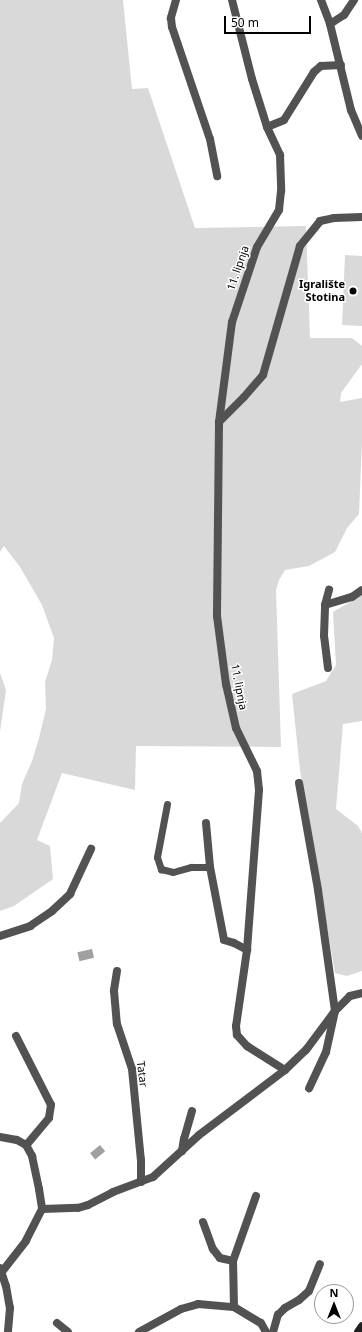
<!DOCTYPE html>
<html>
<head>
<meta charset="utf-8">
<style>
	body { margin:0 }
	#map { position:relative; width:362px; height:1332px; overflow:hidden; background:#fff; font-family:"Noto Sans",sans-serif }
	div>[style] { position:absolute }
	.green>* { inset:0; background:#d9d9d9 }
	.water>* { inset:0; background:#a0a0a0; transform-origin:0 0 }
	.lane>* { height:7px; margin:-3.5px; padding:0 3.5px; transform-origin:3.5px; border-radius:3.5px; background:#525252 }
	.street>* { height:8px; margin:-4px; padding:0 4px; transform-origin:4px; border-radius:4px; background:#525252 }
	.secondary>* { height:8px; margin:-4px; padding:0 4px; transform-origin:4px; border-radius:4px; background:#1f1f1f }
	.dots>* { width:11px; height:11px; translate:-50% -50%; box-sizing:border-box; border:2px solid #fff; border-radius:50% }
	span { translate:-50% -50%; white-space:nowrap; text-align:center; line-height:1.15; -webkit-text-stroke:3px #fff; paint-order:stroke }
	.street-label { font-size:11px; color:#000 }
	.poi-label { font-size:11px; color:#000; font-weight:700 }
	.right { translate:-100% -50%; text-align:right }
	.north { position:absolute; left:314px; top:1284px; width:40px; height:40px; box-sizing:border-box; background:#fff; border:1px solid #999; border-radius:50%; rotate:0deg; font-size:11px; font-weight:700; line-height:16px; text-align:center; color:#000 }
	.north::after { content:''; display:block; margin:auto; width:14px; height:18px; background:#000; clip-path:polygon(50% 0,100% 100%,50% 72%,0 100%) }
	.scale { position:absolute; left:224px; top:16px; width:87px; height:18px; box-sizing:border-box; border:2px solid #000; border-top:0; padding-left:5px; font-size:12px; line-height:14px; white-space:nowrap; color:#000; -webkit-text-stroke:3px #fff; paint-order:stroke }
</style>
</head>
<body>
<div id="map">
	<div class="green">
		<div style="clip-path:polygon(0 0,123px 0,132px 89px,148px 88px,195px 228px,306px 226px,310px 338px,352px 338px,362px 346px,362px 364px,341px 393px,340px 402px,362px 398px,362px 441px,359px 514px,347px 528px,335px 552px,309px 566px,285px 570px,279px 580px,276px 590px,281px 747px,136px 746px,135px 790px,62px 773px,37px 840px,50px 846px,53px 879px,14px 906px,0 911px,0 823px,19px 803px,22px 784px,32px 761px,39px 738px,46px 709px,45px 682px,52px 660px,54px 638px,42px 605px,20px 567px,4px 546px,0 552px)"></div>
		<div style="clip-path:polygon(345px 255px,362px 256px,362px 326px,342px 325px)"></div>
		<div style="clip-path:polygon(362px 595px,362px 721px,343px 724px,336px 809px,358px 826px,362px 833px,362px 971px,347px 976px,335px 973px,300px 770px,292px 694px,326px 681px,336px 665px,333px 612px)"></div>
		<div style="clip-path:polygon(0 673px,6px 690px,0 732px)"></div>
	</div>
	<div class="water">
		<div style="left:92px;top:949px;width:9px;height:15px;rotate:77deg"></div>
		<div style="left:100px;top:1145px;width:8px;height:13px;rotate:50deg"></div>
	</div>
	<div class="lane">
		<div style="left:167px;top:804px;width:54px;rotate:100.7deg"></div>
		<div style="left:157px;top:857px;width:13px;rotate:72deg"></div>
		<div style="left:161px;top:869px;width:12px;rotate:14deg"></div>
		<div style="left:173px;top:872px;width:19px;rotate:-16deg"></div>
		<div style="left:191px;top:867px;width:19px"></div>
	</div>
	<div class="street">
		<div style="left:176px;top:0;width:19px;rotate:106deg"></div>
		<div style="left:171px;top:18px;width:9px;rotate:84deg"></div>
		<div style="left:172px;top:27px;width:118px;rotate:71.3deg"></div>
		<div style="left:210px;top:139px;width:38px;rotate:79deg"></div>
		<div style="left:232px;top:0;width:81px;rotate:75.8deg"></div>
		<div style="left:252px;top:79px;width:50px;rotate:72.6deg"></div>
		<div style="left:267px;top:127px;width:31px;rotate:65deg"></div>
		<div style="left:280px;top:155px;width:36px;rotate:88deg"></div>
		<div style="left:281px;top:191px;width:19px;rotate:96deg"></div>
		<div style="left:279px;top:210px;width:43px;rotate:120.7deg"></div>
		<div style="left:257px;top:247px;width:79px;rotate:108.4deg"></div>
		<div style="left:232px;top:322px;width:101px;rotate:97.4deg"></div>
		<div style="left:219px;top:422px;width:194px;rotate:90.6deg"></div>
		<div style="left:217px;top:616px;width:69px;rotate:82.5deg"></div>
		<div style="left:226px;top:684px;width:45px;rotate:77.2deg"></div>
		<div style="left:236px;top:728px;width:48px;rotate:64deg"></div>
		<div style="left:257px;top:771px;width:19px;rotate:84deg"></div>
		<div style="left:259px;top:790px;width:160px;rotate:94.3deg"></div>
		<div style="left:247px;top:950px;width:77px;rotate:98.2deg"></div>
		<div style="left:236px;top:1026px;width:9px;rotate:84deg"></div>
		<div style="left:237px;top:1035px;width:15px;rotate:48deg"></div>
		<div style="left:247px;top:1046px;width:45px;rotate:32.3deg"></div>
		<div style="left:321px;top:0;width:26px;rotate:69deg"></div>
		<div style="left:330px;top:24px;width:89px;rotate:76.3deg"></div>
		<div style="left:351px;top:110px;width:28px;rotate:67deg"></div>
		<div style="left:330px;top:24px;width:17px;rotate:-33deg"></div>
		<div style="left:344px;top:15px;width:18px;rotate:-56deg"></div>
		<div style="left:267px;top:127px;width:18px;rotate:-22deg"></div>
		<div style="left:284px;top:120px;width:57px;rotate:-58deg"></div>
		<div style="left:314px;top:72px;width:9px;rotate:-41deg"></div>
		<div style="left:321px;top:66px;width:20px;rotate:-3deg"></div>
		<div style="left:219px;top:422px;width:35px;rotate:-45deg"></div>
		<div style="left:244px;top:397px;width:29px;rotate:-49deg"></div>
		<div style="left:263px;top:375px;width:134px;rotate:-74deg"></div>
		<div style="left:300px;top:246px;width:32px;rotate:-51deg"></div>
		<div style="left:320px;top:221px;width:14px;rotate:-12deg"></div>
		<div style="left:334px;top:218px;width:28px;rotate:-2deg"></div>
		<div style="left:325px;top:605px;width:28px;rotate:-17deg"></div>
		<div style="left:352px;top:597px;width:12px;rotate:-35deg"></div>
		<div style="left:328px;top:668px;width:32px;rotate:-97deg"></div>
		<div style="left:324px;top:636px;width:31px;rotate:-88deg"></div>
		<div style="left:325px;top:605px;width:16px;rotate:-75deg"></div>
		<div style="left:299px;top:783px;width:109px;rotate:79.9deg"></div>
		<div style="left:318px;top:890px;width:122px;rotate:82deg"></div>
		<div style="left:335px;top:1011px;width:42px;rotate:102.4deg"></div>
		<div style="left:326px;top:1052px;width:40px;rotate:115deg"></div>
		<div style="left:206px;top:823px;width:44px;rotate:84.8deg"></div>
		<div style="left:210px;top:867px;width:74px;rotate:79.1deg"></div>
		<div style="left:224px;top:940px;width:10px;rotate:17deg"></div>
		<div style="left:234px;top:943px;width:15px;rotate:28deg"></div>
		<div style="left:0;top:936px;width:32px;rotate:-18deg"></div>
		<div style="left:30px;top:926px;width:27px;rotate:-34deg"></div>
		<div style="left:52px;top:911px;width:25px;rotate:-43deg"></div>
		<div style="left:70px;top:894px;width:50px;rotate:-65deg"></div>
		<div style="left:117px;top:971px;width:20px;rotate:99deg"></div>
		<div style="left:114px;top:991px;width:33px;rotate:85deg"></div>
		<div style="left:117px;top:1024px;width:47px;rotate:71.6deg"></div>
		<div style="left:132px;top:1069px;width:91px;rotate:84.4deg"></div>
		<div style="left:141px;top:1160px;width:22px;rotate:90deg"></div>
		<div style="left:16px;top:1036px;width:77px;rotate:63.1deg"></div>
		<div style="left:51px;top:1105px;width:13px;rotate:99deg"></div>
		<div style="left:49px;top:1118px;width:35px;rotate:130deg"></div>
		<div style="left:0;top:1137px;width:17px;rotate:10deg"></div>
		<div style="left:17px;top:1140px;width:10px;rotate:29deg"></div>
		<div style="left:26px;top:1145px;width:13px;rotate:61deg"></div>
		<div style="left:32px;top:1156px;width:34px;rotate:78deg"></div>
		<div style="left:39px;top:1189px;width:20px;rotate:81deg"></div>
		<div style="left:42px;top:1209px;width:36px;rotate:117deg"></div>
		<div style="left:26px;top:1241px;width:39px;rotate:128deg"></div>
		<div style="left:182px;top:1151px;width:12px;rotate:-81deg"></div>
		<div style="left:184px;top:1139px;width:29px;rotate:-74deg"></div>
		<div style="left:42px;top:1209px;width:36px;rotate:-2deg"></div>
		<div style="left:78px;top:1208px;width:10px;rotate:-17deg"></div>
		<div style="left:88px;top:1205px;width:28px;rotate:-27deg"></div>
		<div style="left:113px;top:1192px;width:43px;rotate:-20.6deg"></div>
		<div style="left:153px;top:1177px;width:62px;rotate:-42.4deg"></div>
		<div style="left:199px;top:1135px;width:108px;rotate:-37.1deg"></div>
		<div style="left:285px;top:1070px;width:29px;rotate:-44deg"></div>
		<div style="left:306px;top:1050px;width:49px;rotate:-53.4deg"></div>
		<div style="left:335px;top:1011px;width:21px;rotate:-45deg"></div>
		<div style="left:350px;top:996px;width:12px;rotate:-14deg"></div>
		<div style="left:203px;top:1222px;width:29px;rotate:70deg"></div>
		<div style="left:213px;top:1249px;width:11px;rotate:52deg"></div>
		<div style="left:220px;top:1258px;width:13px;rotate:13deg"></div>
		<div style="left:0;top:1268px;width:19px;rotate:72deg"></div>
		<div style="left:6px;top:1286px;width:22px;rotate:80deg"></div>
		<div style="left:10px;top:1308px;width:24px;rotate:95deg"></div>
		<div style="left:234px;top:1307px;width:46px;rotate:-91.2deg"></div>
		<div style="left:233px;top:1261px;width:69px;rotate:-70.5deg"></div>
		<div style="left:57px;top:1323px;width:14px;rotate:39deg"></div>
		<div style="left:139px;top:1332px;width:48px;rotate:-28.7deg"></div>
		<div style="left:181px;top:1309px;width:18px;rotate:-16deg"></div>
		<div style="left:198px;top:1304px;width:36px;rotate:5deg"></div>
		<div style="left:234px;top:1307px;width:31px;rotate:31deg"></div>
		<div style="left:261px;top:1323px;width:10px;rotate:61deg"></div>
		<div style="left:273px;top:1332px;width:18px;rotate:-74deg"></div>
		<div style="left:278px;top:1315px;width:10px;rotate:-45deg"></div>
		<div style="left:285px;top:1308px;width:16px;rotate:-30deg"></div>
		<div style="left:299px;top:1300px;width:13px;rotate:-42deg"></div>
		<div style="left:309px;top:1291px;width:29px;rotate:-68deg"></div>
	</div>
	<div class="secondary">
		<div style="left:358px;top:1332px;width:7px;rotate:-56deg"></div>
	</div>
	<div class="dots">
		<div style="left:353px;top:291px;background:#000"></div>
	</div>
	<div class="street-label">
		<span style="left:238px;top:268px;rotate:-71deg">11. lipnja</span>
		<span style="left:239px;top:687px;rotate:79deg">11. lipnja</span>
		<span style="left:142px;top:1074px;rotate:83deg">Tatar</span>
	</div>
	<div class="poi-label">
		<span class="right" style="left:345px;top:291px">Igralište<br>Stotina</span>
	</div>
	<div class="north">N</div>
	<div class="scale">50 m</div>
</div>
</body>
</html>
